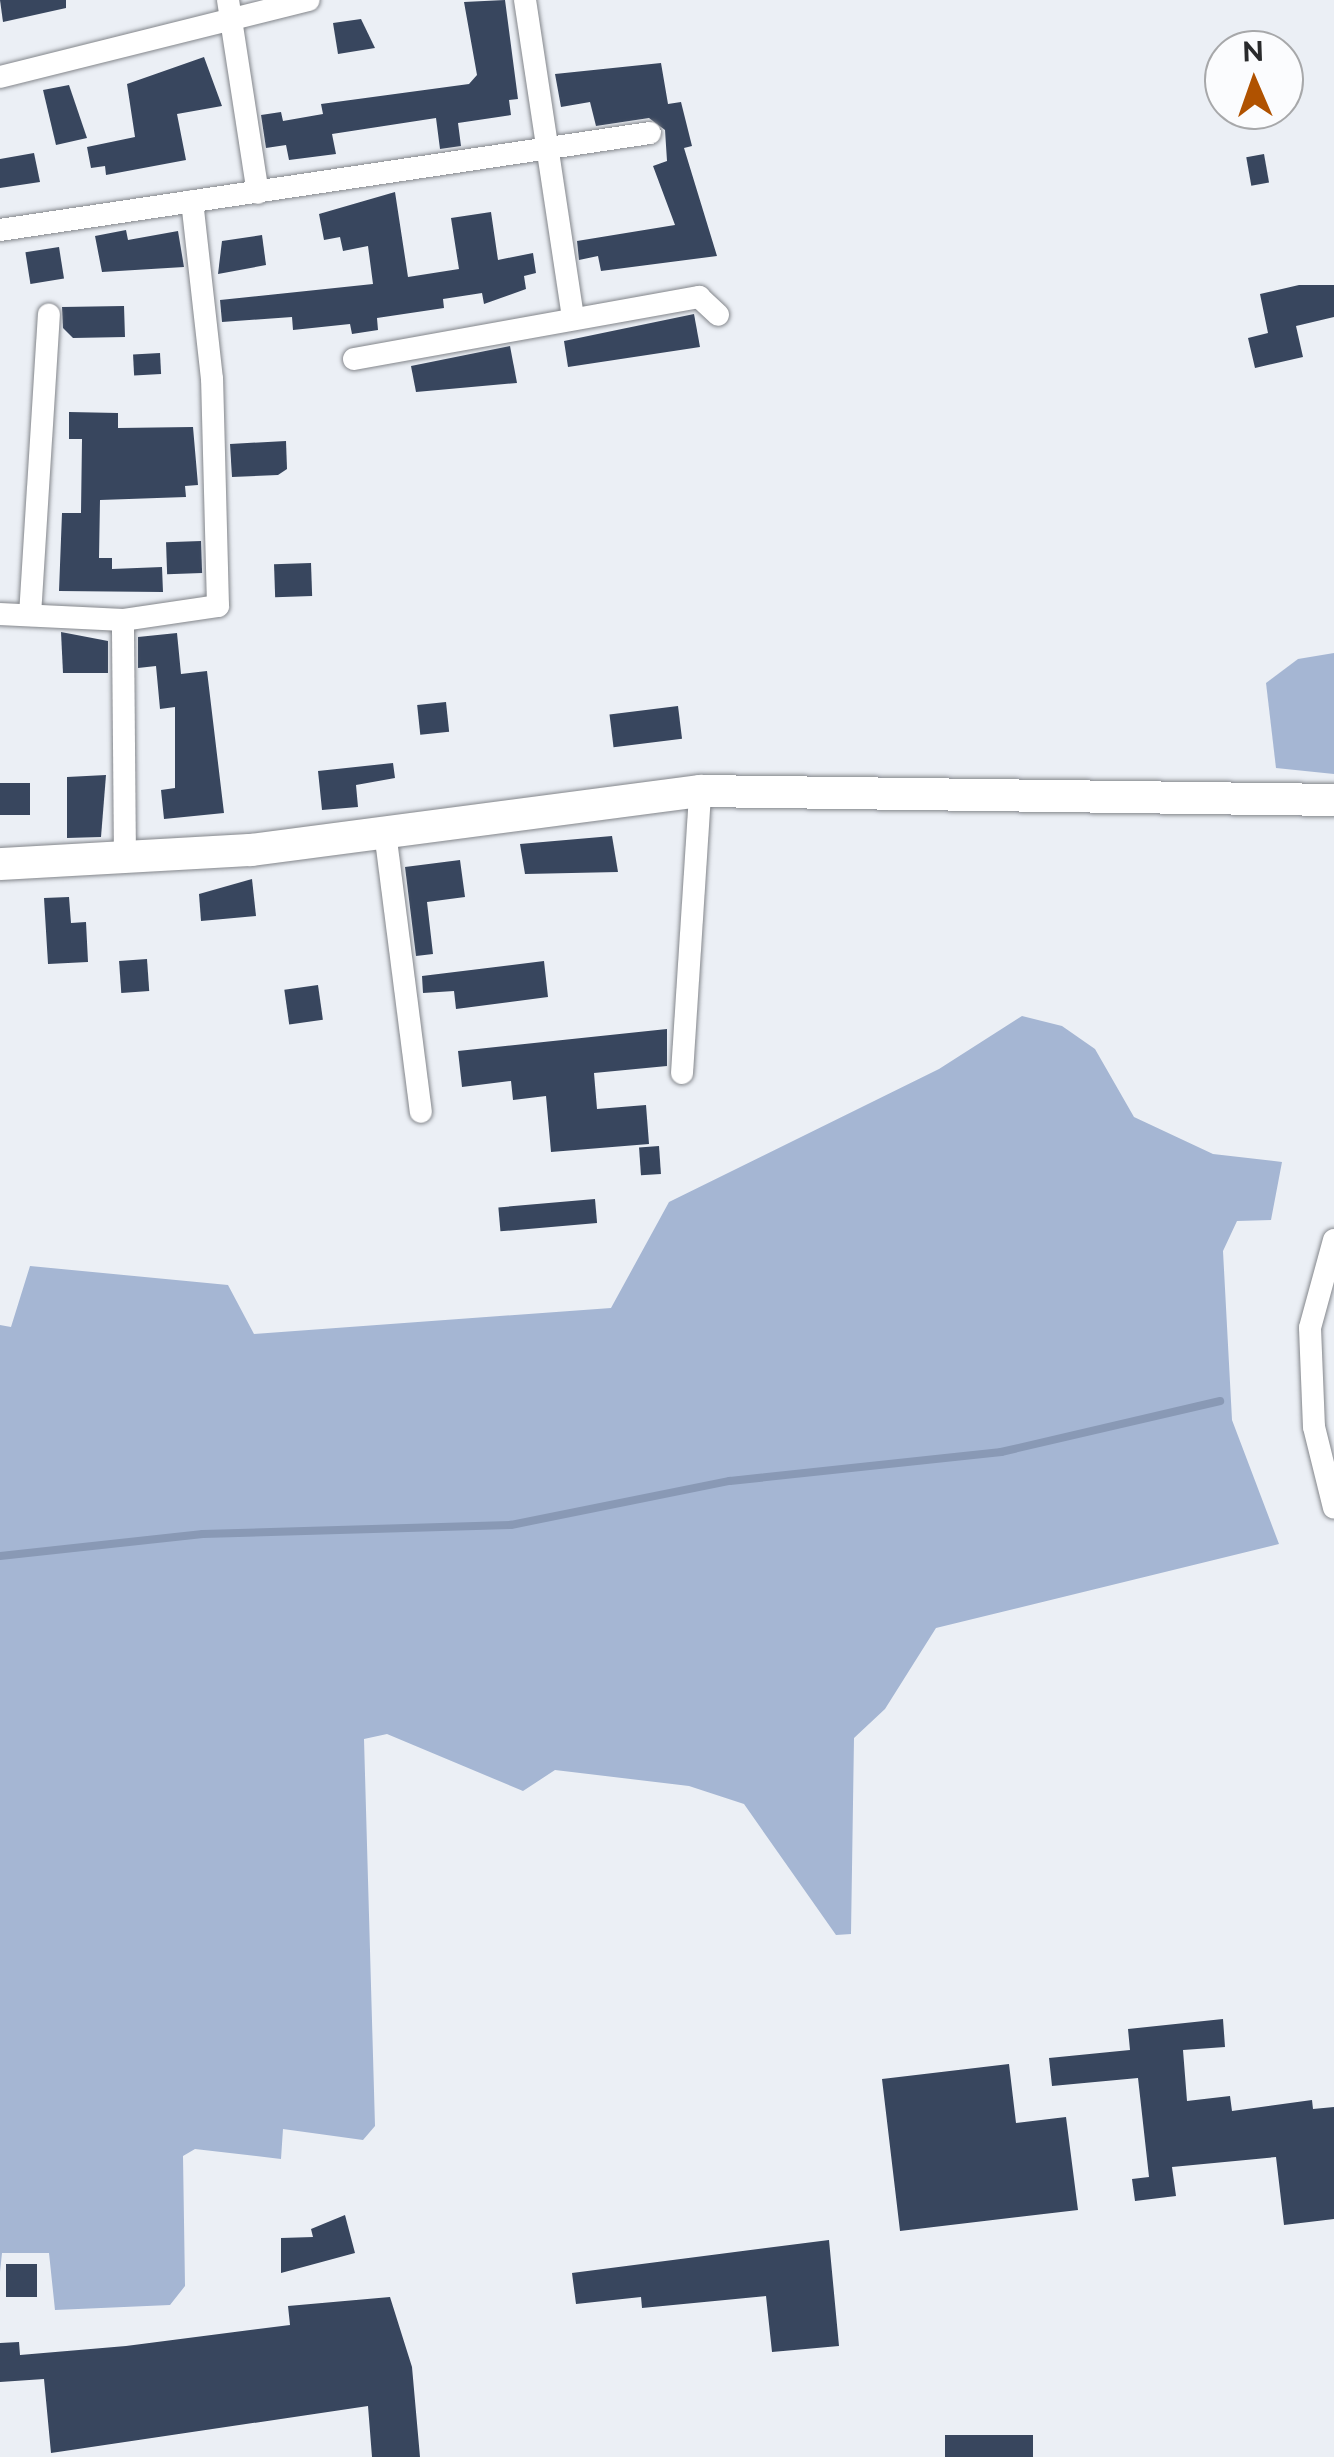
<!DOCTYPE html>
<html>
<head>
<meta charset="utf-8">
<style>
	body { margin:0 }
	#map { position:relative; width:1334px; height:2457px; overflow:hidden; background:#ebeff5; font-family:Raleway,sans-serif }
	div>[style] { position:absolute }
	.forest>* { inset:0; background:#a5b6d3 }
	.stream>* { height:8px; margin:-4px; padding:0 4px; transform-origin:4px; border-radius:4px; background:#8999b5 }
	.building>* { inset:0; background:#38465e; transform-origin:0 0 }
	.roads { filter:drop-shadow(0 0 2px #83868b) drop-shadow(0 0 2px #83868b) }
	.street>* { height:22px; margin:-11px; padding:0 11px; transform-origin:11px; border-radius:11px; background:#fff }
	.secondary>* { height:32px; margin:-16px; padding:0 16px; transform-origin:16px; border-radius:16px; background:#fff }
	span { translate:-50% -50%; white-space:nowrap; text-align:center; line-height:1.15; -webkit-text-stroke:10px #fbfcfe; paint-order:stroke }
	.north { position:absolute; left:1204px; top:30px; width:100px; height:100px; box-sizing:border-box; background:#fbfcfe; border:2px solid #a7a8aa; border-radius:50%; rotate:358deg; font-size:28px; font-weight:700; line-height:40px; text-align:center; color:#292a2c }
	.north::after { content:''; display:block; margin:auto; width:35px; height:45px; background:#b05200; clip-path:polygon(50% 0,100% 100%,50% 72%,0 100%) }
</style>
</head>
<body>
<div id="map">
	<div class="forest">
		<div style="clip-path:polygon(1334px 653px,1334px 774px,1276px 768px,1266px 683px,1298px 659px)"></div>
		<div style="clip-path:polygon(1022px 1016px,1062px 1026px,1095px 1049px,1134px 1117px,1213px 1154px,1282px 1162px,1271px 1220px,1237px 1221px,1223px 1251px,1232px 1420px,1279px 1544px,936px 1628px,885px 1709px,854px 1738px,851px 1934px,836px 1935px,744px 1804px,689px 1786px,555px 1770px,523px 1791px,387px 1734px,364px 1739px,375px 2126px,363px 2140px,283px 2129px,281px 2159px,195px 2149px,183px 2156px,185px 2286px,170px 2305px,55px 2310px,49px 2253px,2px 2253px,0 2272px,0 1325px,11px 1327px,30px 1266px,228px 1285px,254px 1334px,611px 1308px,669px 1202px,939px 1069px)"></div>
	</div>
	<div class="stream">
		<div style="left:0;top:1556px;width:204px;rotate:-6.2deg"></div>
		<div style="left:203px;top:1534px;width:308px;rotate:-1.7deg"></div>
		<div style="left:511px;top:1525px;width:223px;rotate:-11.4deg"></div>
		<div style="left:730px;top:1481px;width:273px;rotate:-6.1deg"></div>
		<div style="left:1001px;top:1452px;width:225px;rotate:-13.1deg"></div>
	</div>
	<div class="building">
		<div style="clip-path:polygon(0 0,66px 0,66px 8px,3px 22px)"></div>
		<div style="clip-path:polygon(505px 0,518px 99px,509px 100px,511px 115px,458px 123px,461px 146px,440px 149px,436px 118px,332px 134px,336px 154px,289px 160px,286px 145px,266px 148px,261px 115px,281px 112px,283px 121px,323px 114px,321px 104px,469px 84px,477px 75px,464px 2px)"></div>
		<div style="clip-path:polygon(361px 19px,375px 48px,338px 54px,333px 23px)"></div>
		<div style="clip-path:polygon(204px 57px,222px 106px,177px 114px,186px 160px,106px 175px,105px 166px,91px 168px,87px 147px,135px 137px,127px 84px)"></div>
		<div style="clip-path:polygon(661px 63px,668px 104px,681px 102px,692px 146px,684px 148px,717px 256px,601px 271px,598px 256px,579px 260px,577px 241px,675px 225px,653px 166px,667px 161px,665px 130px,649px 118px,596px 126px,590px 102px,561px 107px,555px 74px)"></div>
		<div style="clip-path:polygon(69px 85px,87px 138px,56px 145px,43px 90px)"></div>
		<div style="clip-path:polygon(34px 153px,40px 182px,0 188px,0 159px)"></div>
		<div style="left:1264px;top:154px;width:29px;height:18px;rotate:80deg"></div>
		<div style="clip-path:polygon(395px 192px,408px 277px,459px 269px,451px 218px,491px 212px,498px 260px,533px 253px,536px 273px,524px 276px,526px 289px,484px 304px,482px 293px,443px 299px,444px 308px,377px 318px,378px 330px,352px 334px,350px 324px,293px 330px,292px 317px,222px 322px,220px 300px,373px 284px,368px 246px,343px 251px,340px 237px,324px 240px,319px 214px)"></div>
		<div style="clip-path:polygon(126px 230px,128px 240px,178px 231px,184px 267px,102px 272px,95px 236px)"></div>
		<div style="clip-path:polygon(262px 235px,266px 265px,218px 274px,222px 241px)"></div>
		<div style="left:59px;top:247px;width:32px;height:34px;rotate:81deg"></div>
		<div style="clip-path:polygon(1299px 285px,1334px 285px,1334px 317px,1296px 326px,1303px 357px,1255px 368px,1248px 338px,1268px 333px,1260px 294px)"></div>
		<div style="clip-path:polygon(124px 306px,125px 337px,73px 338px,63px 328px,62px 307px)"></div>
		<div style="clip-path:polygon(694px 314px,700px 347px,568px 367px,564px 341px)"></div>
		<div style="clip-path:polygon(510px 346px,517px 383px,416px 392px,411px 366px)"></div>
		<div style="left:160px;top:353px;width:21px;height:27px;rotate:87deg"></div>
		<div style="clip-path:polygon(69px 412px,118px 413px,118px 428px,193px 427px,198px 485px,185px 486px,186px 497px,100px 500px,99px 558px,112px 558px,112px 569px,162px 567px,163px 592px,59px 591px,62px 513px,81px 513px,82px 439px,69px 439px)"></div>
		<div style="clip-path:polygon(286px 441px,287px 469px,278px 475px,232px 477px,230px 444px)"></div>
		<div style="left:201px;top:541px;width:32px;height:35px;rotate:88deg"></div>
		<div style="left:311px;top:563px;width:33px;height:37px;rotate:88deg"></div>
		<div style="clip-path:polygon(61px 632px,108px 641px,108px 673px,63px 673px)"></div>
		<div style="clip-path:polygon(177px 633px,181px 674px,207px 671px,224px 813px,164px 819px,161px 790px,175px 788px,175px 707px,160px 709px,156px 666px,138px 668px,138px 637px)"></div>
		<div style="left:446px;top:702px;width:30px;height:29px;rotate:84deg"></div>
		<div style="left:678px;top:706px;width:33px;height:69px;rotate:83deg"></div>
		<div style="clip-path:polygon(393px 763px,395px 778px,356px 785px,358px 807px,322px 810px,318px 771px)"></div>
		<div style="clip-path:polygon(106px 775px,101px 837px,67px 838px,67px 777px)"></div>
		<div style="left:0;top:783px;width:30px;height:32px"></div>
		<div style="clip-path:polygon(612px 836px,618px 872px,525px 874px,520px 844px)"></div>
		<div style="clip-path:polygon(460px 860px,465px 897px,427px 902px,433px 954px,416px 956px,405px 867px)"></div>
		<div style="clip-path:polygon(252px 879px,256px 916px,201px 921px,199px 894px)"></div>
		<div style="clip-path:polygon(69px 897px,71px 923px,86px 922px,88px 962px,48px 964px,44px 898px)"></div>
		<div style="left:147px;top:959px;width:32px;height:28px;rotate:86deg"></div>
		<div style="clip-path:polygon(544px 961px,548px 997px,456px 1009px,454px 991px,423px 993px,422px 976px)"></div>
		<div style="left:318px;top:985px;width:35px;height:34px;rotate:82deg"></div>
		<div style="clip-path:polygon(667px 1029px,667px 1066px,594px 1073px,597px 1109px,646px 1105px,649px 1144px,551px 1152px,546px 1096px,513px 1100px,511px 1081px,462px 1087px,458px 1051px)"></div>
		<div style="left:659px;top:1146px;width:28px;height:20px;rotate:86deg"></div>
		<div style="left:595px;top:1199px;width:24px;height:97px;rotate:85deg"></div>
		<div style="clip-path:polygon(1223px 2019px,1225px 2047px,1183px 2050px,1187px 2101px,1230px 2096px,1232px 2111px,1312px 2100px,1313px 2109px,1334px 2107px,1334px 2219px,1284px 2225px,1276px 2157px,1172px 2167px,1176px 2196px,1135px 2201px,1132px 2179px,1149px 2177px,1138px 2078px,1052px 2086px,1049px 2058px,1130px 2050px,1128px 2029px)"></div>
		<div style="clip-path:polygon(1009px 2064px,1016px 2123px,1066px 2117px,1078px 2210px,900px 2231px,882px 2079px)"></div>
		<div style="clip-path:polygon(345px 2215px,355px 2253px,281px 2273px,281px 2238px,313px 2237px,311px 2229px)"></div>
		<div style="clip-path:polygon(829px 2240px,839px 2346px,772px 2352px,766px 2296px,642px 2308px,641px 2297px,576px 2304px,572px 2273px)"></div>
		<div style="left:37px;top:2264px;width:33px;height:31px;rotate:90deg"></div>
		<div style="clip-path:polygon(390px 2297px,412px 2367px,420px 2457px,372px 2457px,368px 2406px,51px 2453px,44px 2379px,0 2382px,0 2343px,19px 2342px,20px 2355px,126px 2346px,290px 2325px,288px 2306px)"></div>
		<div style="left:1033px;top:2435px;width:22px;height:88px;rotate:90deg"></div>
	</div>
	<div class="roads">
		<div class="street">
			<div style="left:228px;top:0;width:195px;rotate:81.2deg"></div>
			<div style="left:525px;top:0;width:322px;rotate:81.4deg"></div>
			<div style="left:0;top:77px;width:318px;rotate:-14deg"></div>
			<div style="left:0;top:230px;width:657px;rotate:-8.49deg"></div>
			<div style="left:354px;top:359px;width:351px;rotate:-10.2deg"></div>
			<div style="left:699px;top:297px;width:26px;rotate:43deg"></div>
			<div style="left:0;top:614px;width:123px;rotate:2.8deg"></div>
			<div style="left:30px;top:615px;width:301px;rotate:-86.4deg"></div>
			<div style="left:385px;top:832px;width:282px;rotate:82.7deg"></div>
			<div style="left:125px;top:860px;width:240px;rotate:-90.5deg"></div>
			<div style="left:123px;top:620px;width:96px;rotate:-8.4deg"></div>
			<div style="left:218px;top:606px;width:227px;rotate:-91.5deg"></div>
			<div style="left:212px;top:379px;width:179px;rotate:-96.4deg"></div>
			<div style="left:682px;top:1073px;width:283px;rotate:-86.3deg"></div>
			<div style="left:1334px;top:1240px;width:91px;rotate:105.3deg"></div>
			<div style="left:1310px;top:1328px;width:99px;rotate:87.7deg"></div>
			<div style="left:1314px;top:1427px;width:83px;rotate:76.1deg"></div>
		</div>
		<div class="secondary">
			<div style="left:0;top:864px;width:251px;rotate:-3.2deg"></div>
			<div style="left:251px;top:850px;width:453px;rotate:-7.5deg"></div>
			<div style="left:700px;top:791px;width:634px;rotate:0.81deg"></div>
		</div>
	</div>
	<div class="north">N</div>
</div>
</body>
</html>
